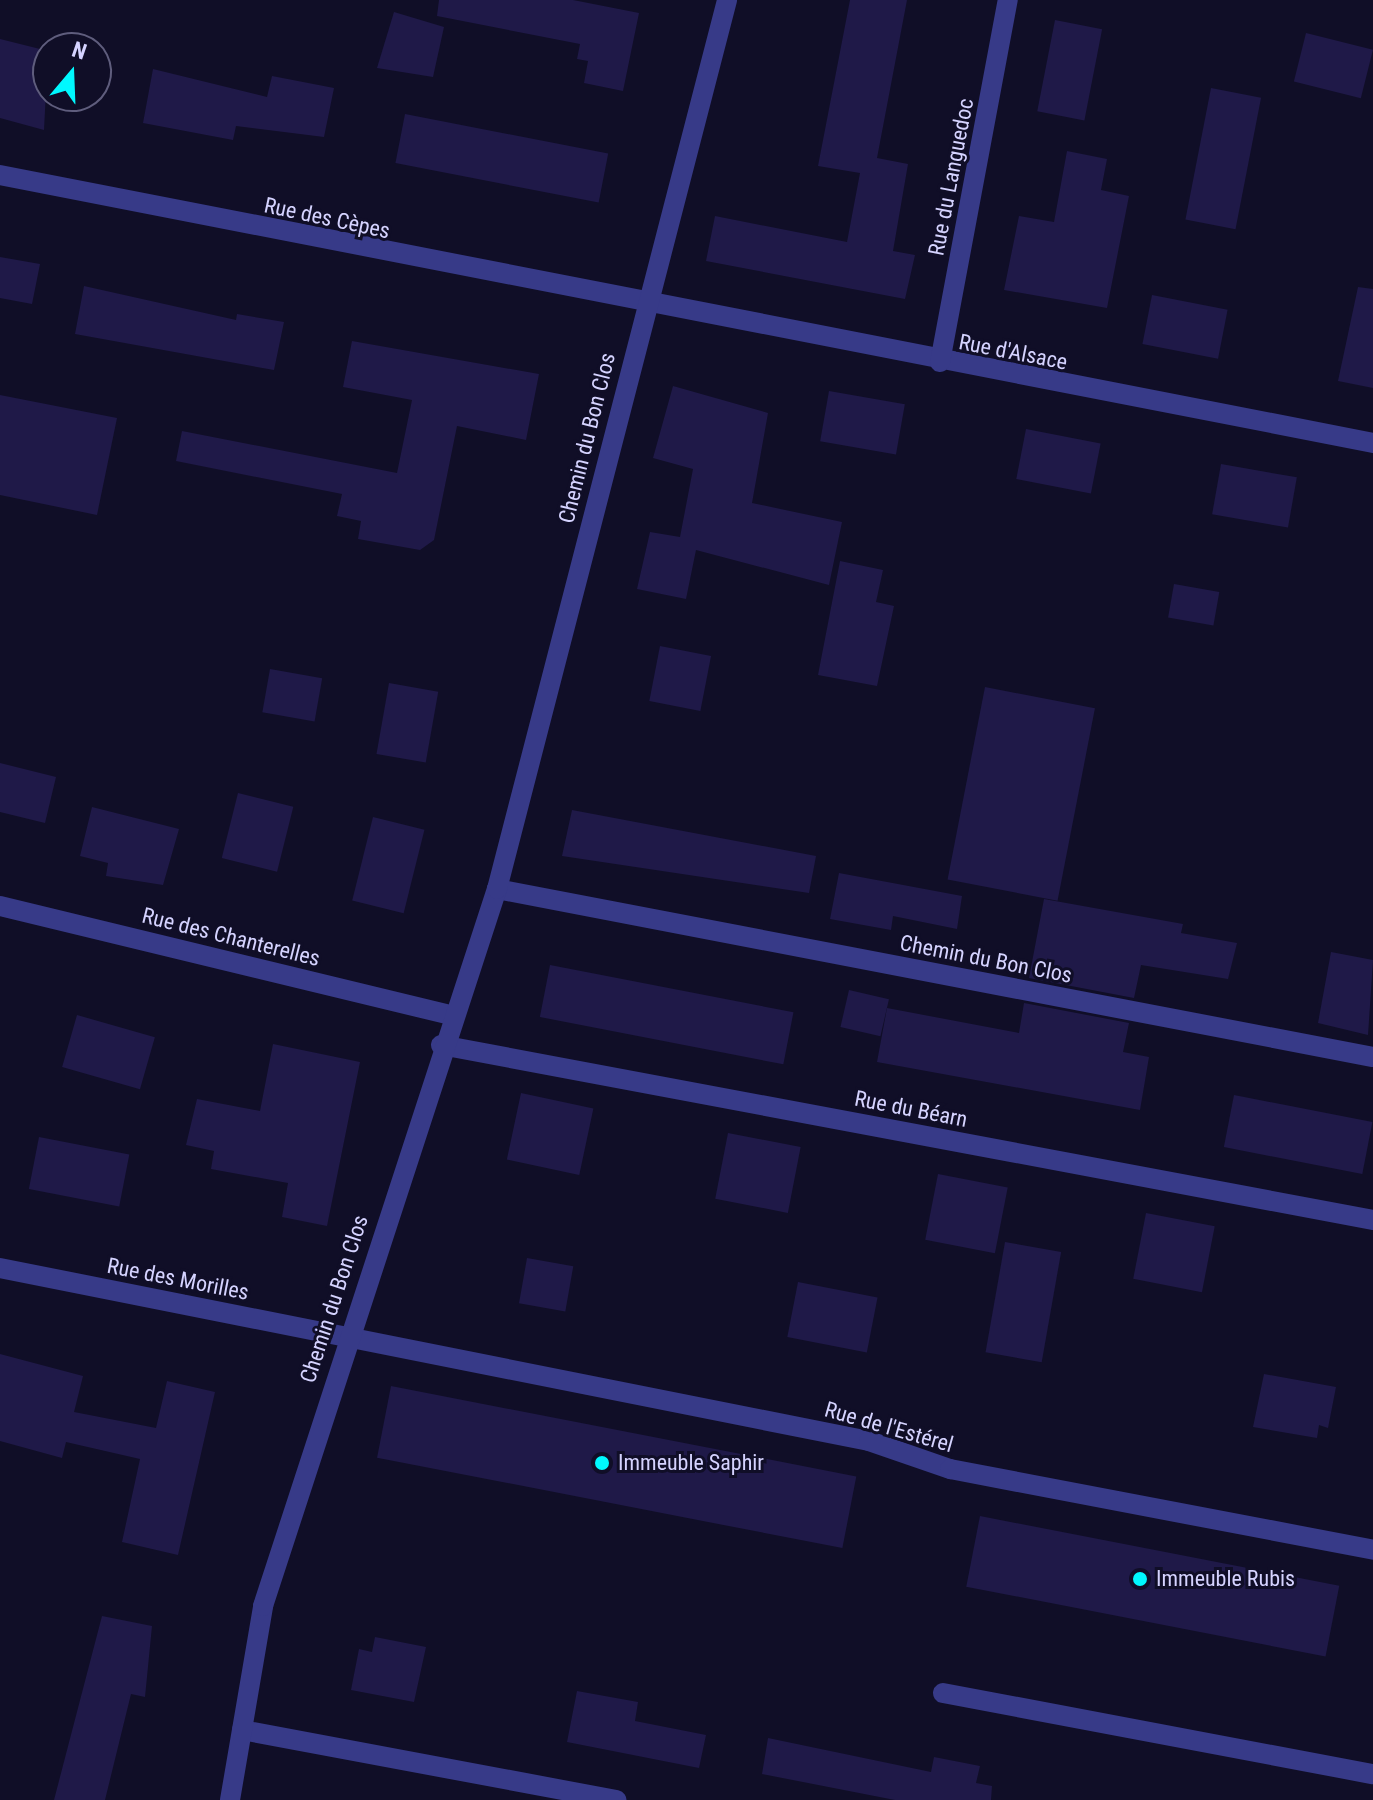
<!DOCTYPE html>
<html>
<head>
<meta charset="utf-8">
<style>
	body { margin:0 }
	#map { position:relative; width:1373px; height:1800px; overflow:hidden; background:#100e27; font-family:"Roboto Condensed",sans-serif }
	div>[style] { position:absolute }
	.building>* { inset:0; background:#1f1948; transform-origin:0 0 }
	.minor>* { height:20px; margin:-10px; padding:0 10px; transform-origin:10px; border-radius:10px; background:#373a88 }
	.dots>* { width:22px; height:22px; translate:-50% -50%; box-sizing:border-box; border:4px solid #100e27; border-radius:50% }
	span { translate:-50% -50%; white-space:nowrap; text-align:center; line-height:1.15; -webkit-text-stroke:6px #100e27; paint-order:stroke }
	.street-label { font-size:22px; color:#d5d3ff }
	.poi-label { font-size:22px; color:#d5d3ff }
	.left { translate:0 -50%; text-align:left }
	.north { position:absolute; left:32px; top:32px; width:80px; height:80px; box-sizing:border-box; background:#100e27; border:2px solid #5f5d7d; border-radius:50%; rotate:19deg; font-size:22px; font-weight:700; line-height:32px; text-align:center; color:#d5d3ff }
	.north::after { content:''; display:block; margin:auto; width:28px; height:36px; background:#00f8fe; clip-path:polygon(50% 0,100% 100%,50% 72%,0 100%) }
</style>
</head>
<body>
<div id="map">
	<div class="building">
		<div style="clip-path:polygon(439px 0,573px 0,639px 13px,623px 91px,584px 83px,588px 61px,577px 59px,580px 44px,437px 16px)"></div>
		<div style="clip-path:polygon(850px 0,907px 0,877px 158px,908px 164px,893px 251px,915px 255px,905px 299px,706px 261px,715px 216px,847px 242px,860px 173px,818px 166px)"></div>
		<div style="clip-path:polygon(394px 12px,444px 27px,433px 77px,377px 68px)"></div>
		<div style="left:1055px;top:20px;width:48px;height:93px;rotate:11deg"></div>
		<div style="left:1306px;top:33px;width:69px;height:50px;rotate:14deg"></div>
		<div style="clip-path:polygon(0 39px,48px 51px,44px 130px,0 118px)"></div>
		<div style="clip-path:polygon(153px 69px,267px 97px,272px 76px,334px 88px,324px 137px,236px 126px,233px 140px,143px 123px)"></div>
		<div style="left:1211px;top:88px;width:51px;height:134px;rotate:11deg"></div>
		<div style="left:405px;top:114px;width:207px;height:50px;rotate:11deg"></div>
		<div style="clip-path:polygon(1067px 151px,1107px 159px,1101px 190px,1129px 196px,1107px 308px,1004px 290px,1019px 216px,1054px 222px)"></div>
		<div style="clip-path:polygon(0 257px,40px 264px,32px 304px,0 298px)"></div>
		<div style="clip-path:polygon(84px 286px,236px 320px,237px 314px,284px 322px,274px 370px,75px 334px)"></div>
		<div style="clip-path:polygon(1358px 287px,1373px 289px,1373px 388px,1338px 381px)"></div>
		<div style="left:1152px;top:295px;width:77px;height:50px;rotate:11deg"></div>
		<div style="clip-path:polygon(352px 341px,539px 374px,526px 440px,457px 426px,434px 540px,420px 550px,358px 539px,361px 521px,337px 516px,342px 494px,176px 461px,182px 431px,397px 473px,412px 400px,343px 387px)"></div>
		<div style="clip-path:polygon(673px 386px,768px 413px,752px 503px,842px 522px,829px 585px,696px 550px,686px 599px,637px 589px,650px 532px,680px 537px,693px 469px,653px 458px)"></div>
		<div style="left:829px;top:391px;width:77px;height:51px;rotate:10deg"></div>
		<div style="clip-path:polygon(0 395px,117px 418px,97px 515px,0 495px)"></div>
		<div style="left:1026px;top:429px;width:76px;height:51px;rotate:11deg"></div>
		<div style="left:1221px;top:464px;width:77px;height:51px;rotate:10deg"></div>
		<div style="clip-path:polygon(840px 561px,883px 570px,876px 602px,894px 606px,877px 686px,818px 675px)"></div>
		<div style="left:1174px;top:584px;width:46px;height:34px;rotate:10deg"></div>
		<div style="left:660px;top:646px;width:52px;height:56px;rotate:11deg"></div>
		<div style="left:270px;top:669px;width:53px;height:44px;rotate:10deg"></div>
		<div style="left:389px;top:683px;width:50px;height:72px;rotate:10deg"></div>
		<div style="left:985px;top:687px;width:112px;height:196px;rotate:11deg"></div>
		<div style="clip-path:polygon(0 763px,56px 777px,45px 823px,0 812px)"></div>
		<div style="left:238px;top:793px;width:57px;height:67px;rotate:14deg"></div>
		<div style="clip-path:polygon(92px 807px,179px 829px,163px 885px,106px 876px,108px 863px,80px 856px)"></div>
		<div style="clip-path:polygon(572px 810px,816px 856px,809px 893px,562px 856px)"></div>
		<div style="left:373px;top:817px;width:53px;height:86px;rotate:14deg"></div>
		<div style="clip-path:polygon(839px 873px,962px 896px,957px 929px,893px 916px,891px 930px,830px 919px)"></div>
		<div style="clip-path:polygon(1044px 899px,1183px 924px,1181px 933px,1237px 943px,1228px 979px,1141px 965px,1134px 998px,1029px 978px)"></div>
		<div style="clip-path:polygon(1331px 952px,1373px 960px,1368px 1035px,1318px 1023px)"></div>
		<div style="left:550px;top:965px;width:248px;height:53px;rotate:11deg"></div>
		<div style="left:849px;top:990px;width:41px;height:38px;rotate:13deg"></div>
		<div style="clip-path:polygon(1024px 1003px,1129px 1023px,1123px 1052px,1149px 1057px,1140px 1110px,877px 1062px,887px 1008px,1019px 1033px)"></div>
		<div style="left:77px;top:1015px;width:81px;height:54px;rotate:16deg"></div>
		<div style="clip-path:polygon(273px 1044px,360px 1062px,327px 1226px,282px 1217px,288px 1183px,211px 1169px,214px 1151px,186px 1145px,197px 1099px,260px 1111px)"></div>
		<div style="left:521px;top:1093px;width:74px;height:68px;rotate:12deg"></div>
		<div style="left:1234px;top:1095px;width:141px;height:53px;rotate:11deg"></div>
		<div style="left:728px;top:1133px;width:74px;height:67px;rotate:11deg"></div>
		<div style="left:39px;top:1137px;width:92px;height:53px;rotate:11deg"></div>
		<div style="left:938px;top:1174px;width:71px;height:67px;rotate:11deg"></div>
		<div style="left:1146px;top:1213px;width:70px;height:67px;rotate:11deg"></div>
		<div style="left:1005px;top:1242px;width:57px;height:112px;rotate:10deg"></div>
		<div style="left:527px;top:1258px;width:47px;height:46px;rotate:10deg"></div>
		<div style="left:798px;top:1282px;width:81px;height:56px;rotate:11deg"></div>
		<div style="clip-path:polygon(0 1354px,83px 1376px,74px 1412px,156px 1428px,167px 1381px,215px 1392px,178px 1555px,122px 1542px,140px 1459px,66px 1442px,62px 1458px,0 1441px)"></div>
		<div style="clip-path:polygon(1264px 1374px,1336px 1387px,1328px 1428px,1319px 1425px,1317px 1438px,1253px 1427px)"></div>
		<div style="left:391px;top:1386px;width:474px;height:73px;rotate:11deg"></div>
		<div style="left:980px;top:1516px;width:366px;height:72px;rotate:11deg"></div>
		<div style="clip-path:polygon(102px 1616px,152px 1626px,145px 1697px,131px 1694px,105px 1800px,54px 1800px)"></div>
		<div style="clip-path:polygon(375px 1637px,426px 1647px,414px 1702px,351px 1690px,359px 1649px,372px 1652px)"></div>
		<div style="clip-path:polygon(577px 1691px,638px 1702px,635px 1721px,706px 1735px,699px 1768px,567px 1742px)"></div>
		<div style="clip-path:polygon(768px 1738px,931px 1772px,934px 1757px,980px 1766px,976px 1783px,992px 1786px,991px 1800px,895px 1800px,762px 1774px)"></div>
	</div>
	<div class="minor">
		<div style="left:0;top:175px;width:1399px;rotate:11.04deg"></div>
		<div style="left:940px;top:362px;width:368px;rotate:-79.4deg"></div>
		<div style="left:497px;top:889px;width:892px;rotate:10.86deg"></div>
		<div style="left:0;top:906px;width:464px;rotate:13.6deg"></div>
		<div style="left:441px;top:1045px;width:948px;rotate:10.63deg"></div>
		<div style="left:0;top:1268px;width:886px;rotate:11.26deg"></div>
		<div style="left:869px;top:1441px;width:86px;rotate:19.1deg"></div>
		<div style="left:950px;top:1469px;width:431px;rotate:10.8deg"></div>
		<div style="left:943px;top:1693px;width:438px;rotate:10.7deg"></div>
		<div style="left:242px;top:1730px;width:381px;rotate:10.6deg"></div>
		<div style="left:230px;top:1800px;width:197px;rotate:-80.3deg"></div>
		<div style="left:263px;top:1606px;width:754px;rotate:-71.93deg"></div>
		<div style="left:497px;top:889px;width:918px;rotate:-75.49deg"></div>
	</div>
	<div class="dots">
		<div style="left:602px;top:1463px;background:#00f8fe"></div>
		<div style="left:1140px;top:1579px;background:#00f8fe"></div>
	</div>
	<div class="street-label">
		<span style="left:951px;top:177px;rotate:-79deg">Rue du Languedoc</span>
		<span style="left:327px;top:218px;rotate:12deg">Rue des Cèpes</span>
		<span style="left:1013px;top:352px;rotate:11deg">Rue d'Alsace</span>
		<span style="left:587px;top:438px;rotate:-76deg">Chemin du Bon Clos</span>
		<span style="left:231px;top:937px;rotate:14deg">Rue des Chanterelles</span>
		<span style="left:986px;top:959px;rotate:11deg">Chemin du Bon Clos</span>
		<span style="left:911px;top:1109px;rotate:11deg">Rue du Béarn</span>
		<span style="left:178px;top:1279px;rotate:11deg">Rue des Morilles</span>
		<span style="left:334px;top:1299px;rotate:-72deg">Chemin du Bon Clos</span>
		<span style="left:889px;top:1427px;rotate:16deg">Rue de l'Estérel</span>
	</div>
	<div class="poi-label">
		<span class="left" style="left:618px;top:1463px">Immeuble Saphir</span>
		<span class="left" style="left:1156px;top:1579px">Immeuble Rubis</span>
	</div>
	<div class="north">N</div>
</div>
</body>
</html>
